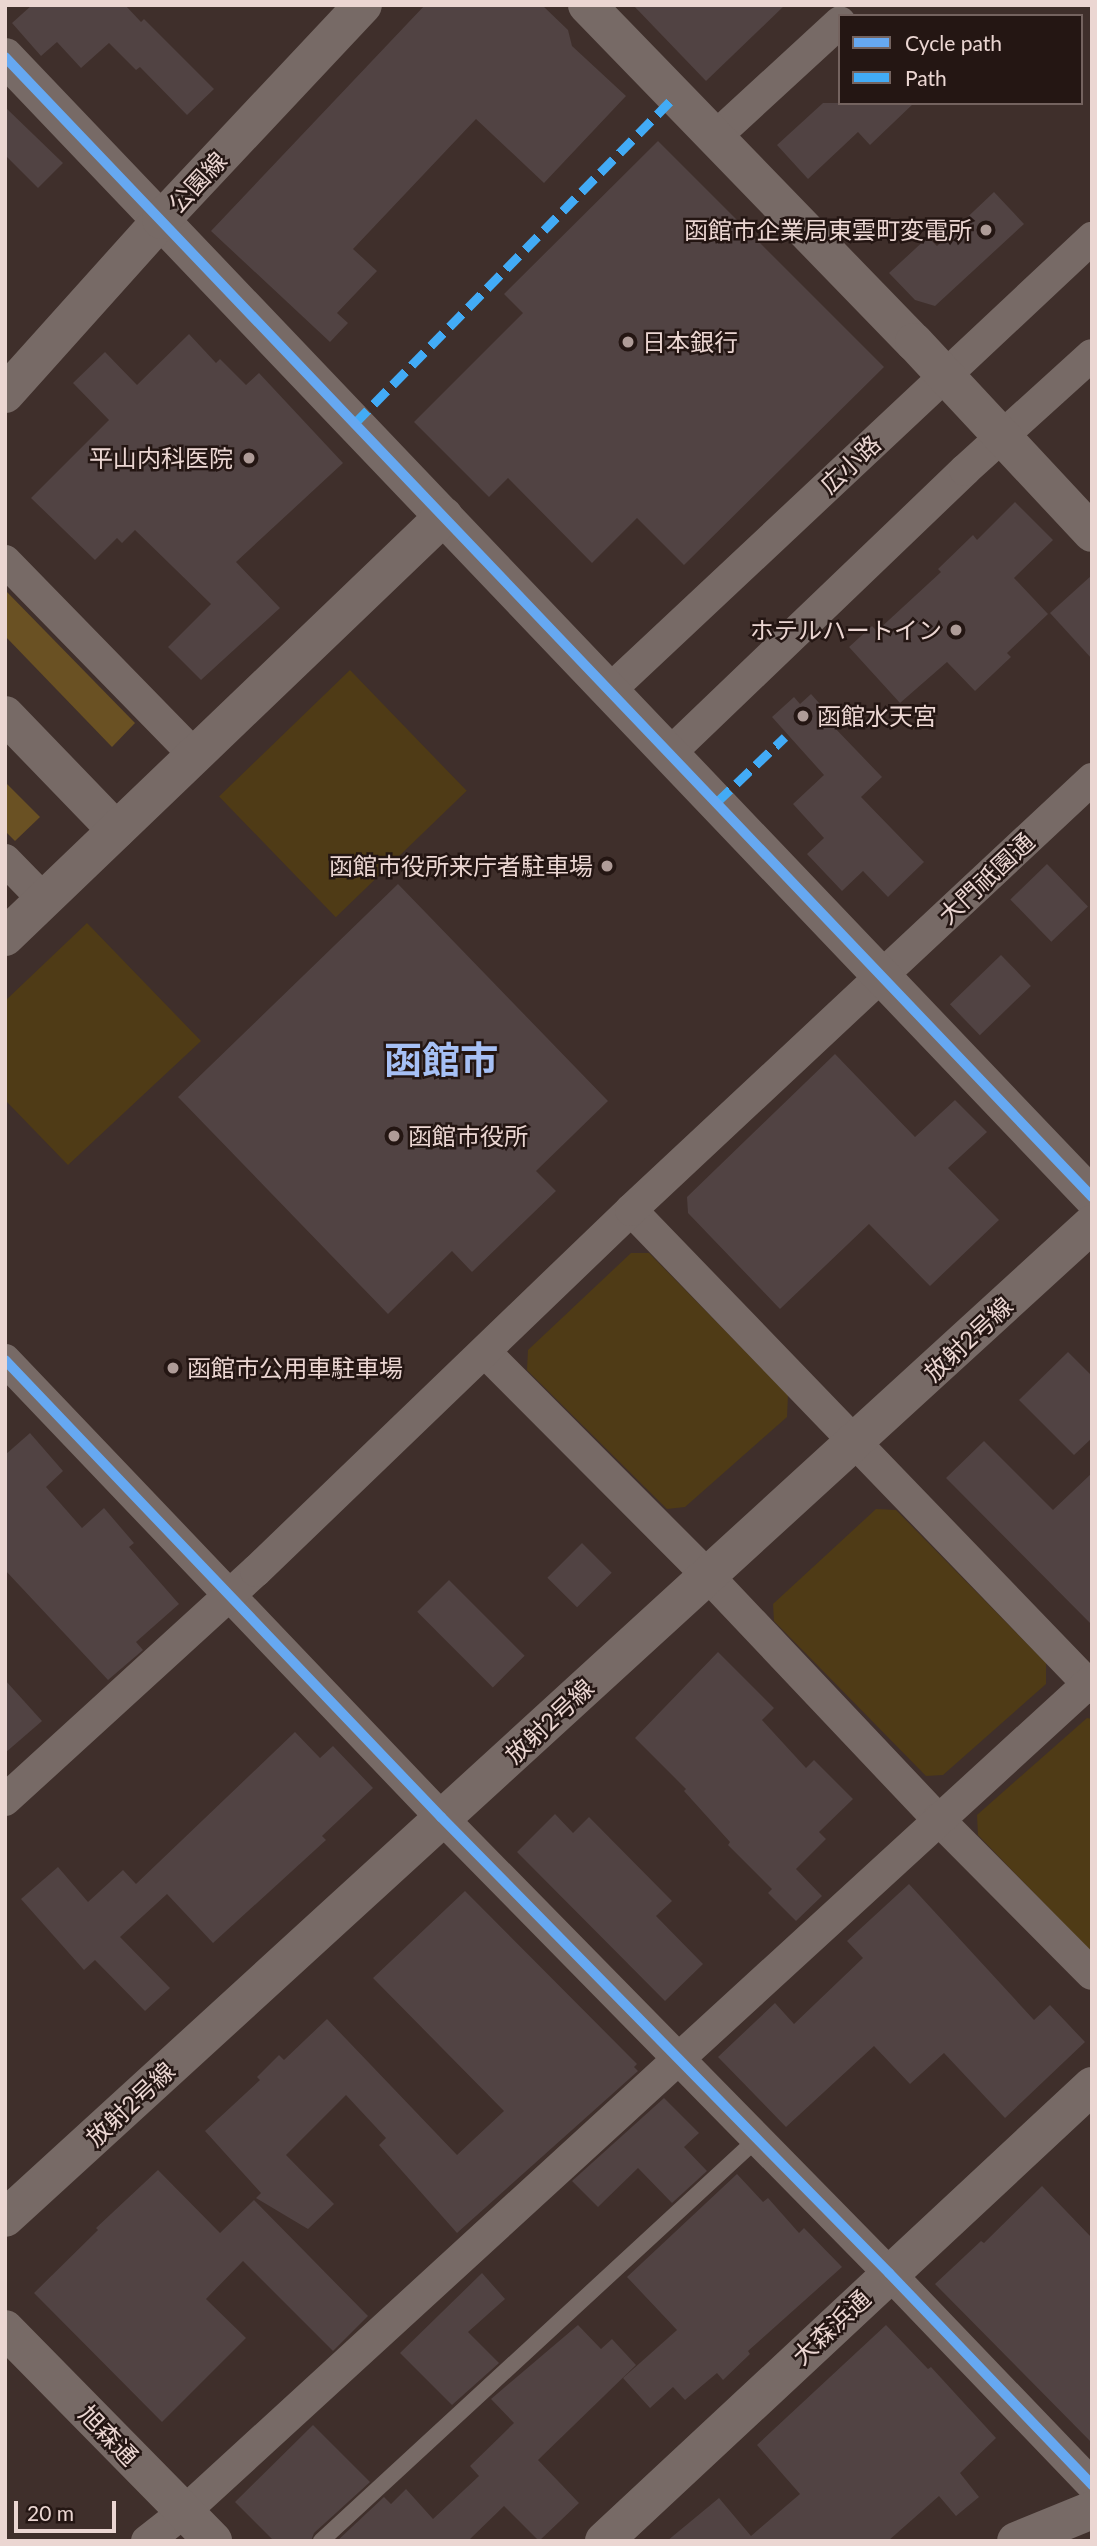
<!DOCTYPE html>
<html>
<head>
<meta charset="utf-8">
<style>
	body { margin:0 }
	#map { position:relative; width:1097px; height:2546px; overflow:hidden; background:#3f2f2b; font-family:Lato,"Noto Sans JP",sans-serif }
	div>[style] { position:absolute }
	.green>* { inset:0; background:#4f3b16; transform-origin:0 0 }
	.forest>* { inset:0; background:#6a5123 }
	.building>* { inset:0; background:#514343; transform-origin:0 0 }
	.lane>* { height:16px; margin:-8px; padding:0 8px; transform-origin:8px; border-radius:8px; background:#776a66 }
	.street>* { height:32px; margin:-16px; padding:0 16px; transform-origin:16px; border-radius:16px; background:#776a66 }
	.secondary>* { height:38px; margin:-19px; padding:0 19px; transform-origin:19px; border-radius:19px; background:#776a66 }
	.quiet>* { height:9px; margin-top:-4.5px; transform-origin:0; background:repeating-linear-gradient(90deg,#42abf6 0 18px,transparent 0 27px) }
	.cycleway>* { height:10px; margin:-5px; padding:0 5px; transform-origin:5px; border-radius:5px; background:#66a8f1 }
	.dots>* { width:19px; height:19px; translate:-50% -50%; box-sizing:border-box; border:4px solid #241613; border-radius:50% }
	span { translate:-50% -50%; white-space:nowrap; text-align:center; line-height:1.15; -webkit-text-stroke:5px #241613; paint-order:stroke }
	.street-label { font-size:24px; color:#ebd6d2 }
	.poi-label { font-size:24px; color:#ebd6d2 }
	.right { translate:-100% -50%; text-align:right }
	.left { translate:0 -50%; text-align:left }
	.town-label { font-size:38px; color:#a6c0f5; font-weight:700 }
	.frame { position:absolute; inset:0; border:7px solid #ebd6d2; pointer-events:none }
	.legend { position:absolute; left:838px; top:14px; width:245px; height:91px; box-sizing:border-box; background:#241613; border:2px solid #74635f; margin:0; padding:9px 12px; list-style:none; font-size:21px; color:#ebd6d2 }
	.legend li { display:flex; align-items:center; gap:14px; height:35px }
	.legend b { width:35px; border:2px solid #74635f }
	.scale { position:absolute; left:14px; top:2501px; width:102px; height:32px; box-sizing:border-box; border:4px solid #ebd6d2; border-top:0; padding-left:9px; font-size:21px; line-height:24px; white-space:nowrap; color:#ebd6d2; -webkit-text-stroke:5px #241613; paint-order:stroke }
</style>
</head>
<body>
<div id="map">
	<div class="green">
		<div style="left:350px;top:670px;width:168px;height:182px;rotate:46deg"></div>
		<div style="clip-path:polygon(87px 923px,201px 1041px,68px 1165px,5px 1100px,5px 1001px)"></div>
		<div style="clip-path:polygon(631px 1253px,649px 1253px,788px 1395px,787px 1417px,685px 1507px,667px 1509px,527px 1370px,528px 1350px)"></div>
		<div style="clip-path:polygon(876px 1509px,896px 1510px,1046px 1663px,1046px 1684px,943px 1775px,926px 1776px,774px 1621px,773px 1604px)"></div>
		<div style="clip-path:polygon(1087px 1718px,1092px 1719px,1092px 1953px,978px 1835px,977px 1815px)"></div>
	</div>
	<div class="forest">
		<div style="clip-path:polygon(5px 590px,135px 723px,112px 747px,5px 636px)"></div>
		<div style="clip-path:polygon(5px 782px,40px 817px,15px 841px,5px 831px)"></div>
	</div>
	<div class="building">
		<div style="clip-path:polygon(32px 5px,125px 5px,141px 22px,144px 19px,214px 89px,187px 115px,140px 67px,136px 70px,109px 43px,81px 68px,57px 42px,41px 56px,12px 23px)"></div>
		<div style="clip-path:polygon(425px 5px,542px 5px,568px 30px,572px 46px,626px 96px,544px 183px,476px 119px,353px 249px,377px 271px,337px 313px,348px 323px,330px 342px,211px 231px)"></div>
		<div style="clip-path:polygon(633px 5px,785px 5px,706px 81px)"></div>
		<div style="clip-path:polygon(823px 103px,914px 103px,870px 145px,858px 132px,808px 179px,777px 145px)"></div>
		<div style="clip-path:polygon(5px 107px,63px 163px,38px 188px,5px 155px)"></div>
		<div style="clip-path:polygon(658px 141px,884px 367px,684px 565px,637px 518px,592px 563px,508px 478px,489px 497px,414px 422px,523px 313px,504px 294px)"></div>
		<div style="clip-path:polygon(994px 192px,1024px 224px,935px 306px,915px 300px,889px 273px,928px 237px,937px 246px)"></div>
		<div style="clip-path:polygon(189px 334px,216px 363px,220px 359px,246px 385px,259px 373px,343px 463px,236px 562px,280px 608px,201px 680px,168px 647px,211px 604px,135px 530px,122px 543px,117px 538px,95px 560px,31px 498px,109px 420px,73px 383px,105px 352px,137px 385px)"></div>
		<div style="clip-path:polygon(1015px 502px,1053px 540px,1014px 578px,1048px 614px,1007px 653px,1011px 657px,975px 691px,947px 662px,900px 703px,849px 647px,872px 626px,877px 631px,941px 572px,938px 569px,973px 535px,977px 540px)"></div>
		<div style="clip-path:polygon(1092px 575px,1092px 659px,1050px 613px)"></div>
		<div style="clip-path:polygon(811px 694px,837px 723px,833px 726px,882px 777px,861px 797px,924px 862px,888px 897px,863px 871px,842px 891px,807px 854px,824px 838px,793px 804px,824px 775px,772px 717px,794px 697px,800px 704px)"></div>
		<div style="left:1047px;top:864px;width:59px;height:51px;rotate:46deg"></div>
		<div style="clip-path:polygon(398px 884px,608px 1101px,536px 1171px,556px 1191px,472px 1272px,452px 1251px,388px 1314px,178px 1097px)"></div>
		<div style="left:1001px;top:955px;width:43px;height:71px;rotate:46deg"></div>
		<div style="clip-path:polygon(835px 1054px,915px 1137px,955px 1100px,987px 1132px,948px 1168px,999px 1220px,930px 1286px,869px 1224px,780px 1309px,688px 1213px,687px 1197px)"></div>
		<div style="clip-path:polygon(1068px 1352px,1092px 1376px,1092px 1438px,1074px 1455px,1019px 1400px)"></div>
		<div style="clip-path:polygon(30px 1433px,63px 1471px,46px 1487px,82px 1528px,104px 1508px,134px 1543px,129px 1547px,179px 1604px,136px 1642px,143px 1650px,108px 1680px,5px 1570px,5px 1455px)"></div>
		<div style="clip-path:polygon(984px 1441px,1053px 1510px,1092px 1473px,1092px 1625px,946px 1478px)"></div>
		<div style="left:582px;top:1543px;width:42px;height:49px;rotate:45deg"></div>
		<div style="left:449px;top:1580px;width:107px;height:45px;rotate:45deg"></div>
		<div style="clip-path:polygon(718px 1652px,774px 1708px,762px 1720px,806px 1768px,814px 1760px,853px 1799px,819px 1832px,826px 1839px,796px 1869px,822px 1896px,796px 1921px,768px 1893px,772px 1889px,728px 1845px,730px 1842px,684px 1791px,686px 1789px,635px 1738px)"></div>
		<div style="clip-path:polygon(5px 1680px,42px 1721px,5px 1753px)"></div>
		<div style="clip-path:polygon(295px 1732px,320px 1758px,333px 1746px,373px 1788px,322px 1836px,326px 1840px,213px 1943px,167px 1894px,120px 1937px,170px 1988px,145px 2011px,95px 1960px,84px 1970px,21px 1899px,58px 1867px,88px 1902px,123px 1870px,136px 1884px)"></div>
		<div style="clip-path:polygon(555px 1814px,573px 1833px,589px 1817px,672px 1901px,656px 1916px,703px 1964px,665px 2001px,517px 1852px)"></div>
		<div style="clip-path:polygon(909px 1884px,1034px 2020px,1050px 2005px,1085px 2042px,1005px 2118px,944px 2053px,910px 2084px,874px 2046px,786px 2127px,718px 2057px,775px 2003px,794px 2024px,863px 1958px,847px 1941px)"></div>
		<div style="clip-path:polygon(465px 1891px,637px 2064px,634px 2067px,638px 2071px,457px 2233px,379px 2145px,386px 2138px,346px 2095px,286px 2155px,334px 2204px,308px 2229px,256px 2198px,261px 2193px,205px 2131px,260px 2080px,257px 2077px,279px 2055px,284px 2060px,327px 2019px,457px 2155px,504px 2111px,373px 1978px)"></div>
		<div style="clip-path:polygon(664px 2098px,699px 2133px,684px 2147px,707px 2171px,672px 2203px,638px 2168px,598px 2207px,572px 2181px)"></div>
		<div style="clip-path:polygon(158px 2170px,220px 2233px,254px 2200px,368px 2316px,333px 2351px,243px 2261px,206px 2299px,246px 2338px,162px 2422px,34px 2293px,98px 2230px,96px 2228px)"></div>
		<div style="clip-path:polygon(737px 2174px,763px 2202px,768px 2198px,799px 2233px,804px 2228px,842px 2267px,748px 2351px,750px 2354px,723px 2380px,717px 2373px,685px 2400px,673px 2387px,650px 2408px,623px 2378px,677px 2330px,627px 2277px)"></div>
		<div style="clip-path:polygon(1042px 2186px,1092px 2238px,1092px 2443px,935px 2284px,981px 2241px,984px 2243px)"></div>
		<div style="clip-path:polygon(482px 2273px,505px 2299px,468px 2332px,499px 2363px,452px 2405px,400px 2353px)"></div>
		<div style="clip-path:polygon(578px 2325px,601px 2349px,612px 2339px,636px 2365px,538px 2460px,579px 2503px,539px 2541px,504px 2506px,468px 2541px,337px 2541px,384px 2497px,391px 2504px,406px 2489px,433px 2519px,479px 2476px,470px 2466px,514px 2423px,491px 2399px)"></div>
		<div style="clip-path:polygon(886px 2325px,928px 2369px,931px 2367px,996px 2438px,960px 2473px,979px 2497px,956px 2516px,939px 2496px,888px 2541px,667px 2541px,719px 2498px,751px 2536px,800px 2494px,757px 2445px)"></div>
		<div style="clip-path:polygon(313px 2425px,370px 2482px,314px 2533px,311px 2541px,274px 2541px,235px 2502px)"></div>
	</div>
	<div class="lane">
		<div style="left:321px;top:2541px;width:593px;rotate:-42.68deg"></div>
	</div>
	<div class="street">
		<div style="left:714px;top:138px;width:171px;rotate:-42.6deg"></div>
		<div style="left:5px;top:561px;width:271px;rotate:45.7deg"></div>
		<div style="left:610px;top:690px;width:661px;rotate:-43.16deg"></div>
		<div style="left:670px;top:753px;width:409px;rotate:-43.8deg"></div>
		<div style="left:965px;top:470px;width:171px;rotate:-42.2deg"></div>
		<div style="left:5px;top:860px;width:57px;rotate:45.7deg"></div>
		<div style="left:631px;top:1210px;width:664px;rotate:46.04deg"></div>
		<div style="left:485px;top:1352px;width:315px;rotate:45.1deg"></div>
		<div style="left:707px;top:1575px;width:336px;rotate:46.6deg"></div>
		<div style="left:938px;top:1819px;width:218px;rotate:45.2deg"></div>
		<div style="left:5px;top:1360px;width:632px;rotate:46.35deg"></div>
		<div style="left:441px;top:1817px;width:639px;rotate:45.51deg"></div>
		<div style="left:889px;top:2273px;width:294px;rotate:46.2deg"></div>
		<div style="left:5px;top:1800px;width:340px;rotate:-42.4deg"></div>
		<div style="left:256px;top:1571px;width:521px;rotate:-43.91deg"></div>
		<div style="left:631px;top:1210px;width:631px;rotate:-43.07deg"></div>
		<div style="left:147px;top:2541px;width:47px;rotate:-38.1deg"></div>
		<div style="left:184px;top:2512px;width:1232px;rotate:-42.5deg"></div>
	</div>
	<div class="secondary">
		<div style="left:587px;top:5px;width:470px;rotate:45.9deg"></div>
		<div style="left:914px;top:342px;width:261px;rotate:47deg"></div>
		<div style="left:5px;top:57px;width:1575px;rotate:46.36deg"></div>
		<div style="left:5px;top:394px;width:234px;rotate:-48.1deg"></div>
		<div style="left:161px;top:220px;width:295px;rotate:-46.8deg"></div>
		<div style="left:5px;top:715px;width:160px;rotate:46deg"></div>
		<div style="left:5px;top:937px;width:608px;rotate:-43.8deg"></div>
		<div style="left:5px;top:2218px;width:1473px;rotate:-42.44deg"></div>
		<div style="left:5px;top:2329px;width:297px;rotate:45.5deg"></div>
		<div style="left:604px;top:2541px;width:667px;rotate:-43deg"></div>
		<div style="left:1016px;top:2541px;width:82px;rotate:-22.2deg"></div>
	</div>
	<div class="quiet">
		<div style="left:355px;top:423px;width:458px;rotate:-45.6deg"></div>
		<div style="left:717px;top:802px;width:94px;rotate:-43.7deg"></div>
	</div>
	<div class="cycleway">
		<div style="left:5px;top:57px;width:1575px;rotate:46.36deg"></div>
		<div style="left:5px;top:1360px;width:632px;rotate:46.35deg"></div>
		<div style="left:441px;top:1817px;width:639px;rotate:45.51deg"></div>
		<div style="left:889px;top:2273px;width:294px;rotate:46.2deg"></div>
	</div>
	<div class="dots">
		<div style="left:986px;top:230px;background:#af9c98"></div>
		<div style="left:628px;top:342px;background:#af9c98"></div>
		<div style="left:249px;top:458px;background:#af9c98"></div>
		<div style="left:956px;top:630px;background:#af9c98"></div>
		<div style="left:803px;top:716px;background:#af9c98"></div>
		<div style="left:607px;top:866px;background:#af9c98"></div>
		<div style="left:394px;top:1136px;background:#af9c98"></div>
		<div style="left:173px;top:1368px;background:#af9c98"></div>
	</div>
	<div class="street-label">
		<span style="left:197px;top:182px;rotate:-47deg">公園線</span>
		<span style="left:850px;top:464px;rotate:-43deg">広小路</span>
		<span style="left:986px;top:878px;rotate:-43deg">大門祇園通</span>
		<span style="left:968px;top:1339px;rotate:-43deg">放射2号線</span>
		<span style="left:549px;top:1721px;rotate:-43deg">放射2号線</span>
		<span style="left:130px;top:2104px;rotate:-43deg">放射2号線</span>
		<span style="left:831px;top:2327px;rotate:-43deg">大森浜通</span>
		<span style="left:109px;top:2435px;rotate:46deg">旭森通</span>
	</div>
	<div class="poi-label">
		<span class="right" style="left:972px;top:230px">函館市企業局東雲町変電所</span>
		<span class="left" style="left:642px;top:342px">日本銀行</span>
		<span class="right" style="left:233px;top:458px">平山内科医院</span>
		<span class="right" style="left:942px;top:630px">ホテルハートイン</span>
		<span class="left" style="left:817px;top:716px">函館水天宮</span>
		<span class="right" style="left:593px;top:866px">函館市役所来庁者駐車場</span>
		<span class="left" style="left:408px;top:1136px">函館市役所</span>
		<span class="left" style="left:187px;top:1368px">函館市公用車駐車場</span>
	</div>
	<div class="town-label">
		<span style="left:441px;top:1060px">函館市</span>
	</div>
	<div class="frame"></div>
	<ul class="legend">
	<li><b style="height:9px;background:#66a8f1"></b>Cycle path</li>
	<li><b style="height:9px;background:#42abf6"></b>Path</li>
	</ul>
	<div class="scale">20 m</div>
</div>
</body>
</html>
